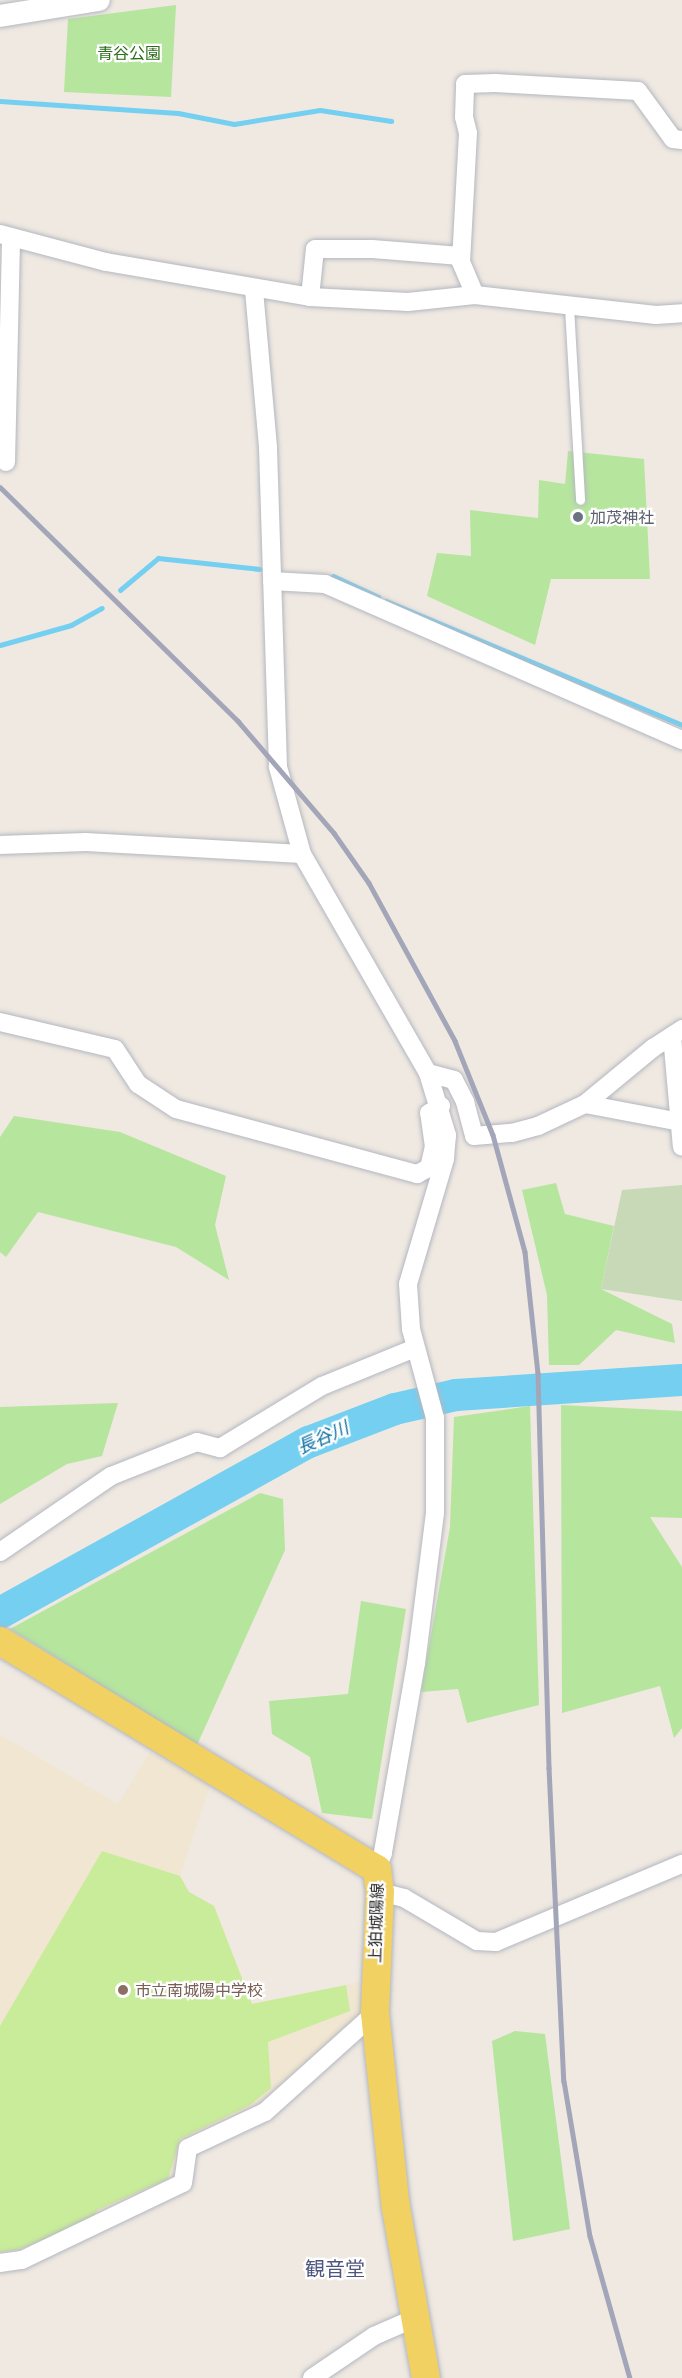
<!DOCTYPE html>
<html>
<head>
<meta charset="utf-8">
<style>
	body { margin:0 }
	#map { position:relative; width:682px; height:2378px; overflow:hidden; background:#efe9e1; font-family:"Titillium Web","Noto Sans JP",sans-serif }
	div>[style] { position:absolute }
	.education>* { inset:0; background:#f0e6d1 }
	.green>* { inset:0; background:#b6e59e }
	.cemetery>* { inset:0; background:#c8d9b8 }
	.pitch>* { inset:0; background:#c9ec9a }
	.stream>* { height:5px; margin:-2.5px; padding:0 2.5px; transform-origin:2.5px; border-radius:2.5px; background:#75cff0 }
	.river>* { height:32px; margin:-16px; padding:0 16px; transform-origin:16px; border-radius:16px; background:#75cff0 }
	.roads { filter:drop-shadow(0 0 2px #b4b7c1) drop-shadow(0 0 2px #b4b7c1) }
	.service>* { height:9px; margin:-4.5px; padding:0 4.5px; transform-origin:4.5px; border-radius:4.5px; background:#fff }
	.minor>* { height:18px; margin:-9px; padding:0 9px; transform-origin:9px; border-radius:9px; background:#fff }
	.tertiary>* { height:22px; margin:-11px; padding:0 11px; transform-origin:11px; border-radius:11px; background:#fff }
	.primary>* { height:28px; margin:-14px; padding:0 14px; transform-origin:14px; border-radius:14px; background:#f2d163 }
	.rail>* { height:4.5px; margin:-2.25px; padding:0 2.25px; transform-origin:2.25px; border-radius:2.25px; background:#a3a6b8 }
	.dots>* { width:16px; height:16px; translate:-50% -50%; box-sizing:border-box; border:3px solid #fff; border-radius:50% }
	span { translate:-50% -50%; white-space:nowrap; text-align:center; line-height:1.15; -webkit-text-stroke:4.5px #fff; paint-order:stroke }
	.park-label { font-size:16px; color:#2c6e1b }
	.worship-label { font-size:16px; color:#5b616d }
	.left { translate:0 -50%; text-align:left }
	.street-label { font-size:16px; color:#2e2e2e }
	.education-label { font-size:16px; color:#785e54 }
	.water-label { font-size:18px; color:#0d6fa3; font-style:italic }
	.quarter-label { font-size:20px; color:#4d5680 }
</style>
</head>
<body>
<div id="map">
	<div class="education">
		<div style="clip-path:polygon(0 1735px,118px 1804px,150px 1752px,210px 1785px,180px 1876px,189px 1892px,214px 1906px,252px 2004px,360px 1982px,362px 2012px,257px 2109px,186px 2143px,173px 2184px,18px 2253px,0 2255px)"></div>
	</div>
	<div class="green">
		<div style="clip-path:polygon(176px 5px,171px 97px,64px 92px,68px 19px)"></div>
		<div style="clip-path:polygon(568px 451px,644px 459px,650px 579px,551px 579px,535px 645px,427px 596px,437px 553px,471px 556px,470px 510px,538px 518px,539px 480px,565px 484px)"></div>
		<div style="clip-path:polygon(14px 1116px,120px 1132px,226px 1176px,215px 1225px,229px 1280px,176px 1247px,38px 1212px,6px 1257px,0 1252px,0 1137px)"></div>
		<div style="clip-path:polygon(556px 1183px,565px 1214px,614px 1226px,601px 1289px,672px 1324px,675px 1343px,616px 1330px,579px 1365px,549px 1365px,547px 1295px,522px 1190px)"></div>
		<div style="clip-path:polygon(118px 1403px,102px 1456px,67px 1464px,0 1504px,0 1407px)"></div>
		<div style="clip-path:polygon(561px 1405px,682px 1411px,682px 1518px,650px 1517px,682px 1567px,682px 1728px,674px 1738px,660px 1686px,562px 1713px)"></div>
		<div style="clip-path:polygon(530px 1406px,539px 1705px,467px 1723px,458px 1689px,421px 1692px,450px 1527px,454px 1417px)"></div>
		<div style="clip-path:polygon(260px 1493px,283px 1499px,285px 1550px,197px 1745px,10px 1629px)"></div>
		<div style="clip-path:polygon(361px 1601px,406px 1609px,372px 1819px,322px 1813px,310px 1757px,272px 1734px,269px 1701px,348px 1694px)"></div>
		<div style="clip-path:polygon(515px 2031px,545px 2034px,570px 2229px,513px 2241px,492px 2041px)"></div>
	</div>
	<div class="cemetery">
		<div style="clip-path:polygon(682px 1185px,682px 1301px,601px 1289px,622px 1190px)"></div>
	</div>
	<div class="pitch">
		<div style="clip-path:polygon(102px 1851px,180px 1876px,189px 1892px,214px 1906px,252px 2004px,346px 1985px,350px 2011px,268px 2042px,271px 2088px,250px 2105px,180px 2139px,168px 2179px,97px 2210px,92px 2220px,17px 2250px,0 2252px,0 2026px)"></div>
	</div>
	<div class="stream">
		<div style="left:0;top:101px;width:178px;rotate:3.9deg"></div>
		<div style="left:178px;top:113px;width:57px;rotate:11.1deg"></div>
		<div style="left:234px;top:124px;width:87px;rotate:-9.2deg"></div>
		<div style="left:320px;top:110px;width:72px;rotate:8.8deg"></div>
		<div style="left:333px;top:576px;width:50px;rotate:25deg"></div>
		<div style="left:120px;top:590px;width:50px;rotate:-40.1deg"></div>
		<div style="left:158px;top:558px;width:102px;rotate:6.2deg"></div>
		<div style="left:386px;top:601px;width:321px;rotate:22.7deg"></div>
		<div style="left:0;top:645px;width:74px;rotate:-15.7deg"></div>
		<div style="left:71px;top:625px;width:35px;rotate:-29deg"></div>
	</div>
	<div class="river">
		<div style="left:0;top:1613px;width:353px;rotate:-29deg"></div>
		<div style="left:309px;top:1442px;width:92px;rotate:-21deg"></div>
		<div style="left:395px;top:1409px;width:63px;rotate:-12.9deg"></div>
		<div style="left:456px;top:1395px;width:226px;rotate:-3.8deg"></div>
	</div>
	<div class="roads">
		<div class="service">
			<div style="left:569px;top:307px;width:193px;rotate:86.7deg"></div>
		</div>
		<div class="minor">
			<div style="left:0;top:234px;width:110px;rotate:14.8deg"></div>
			<div style="left:106px;top:262px;width:207px;rotate:9.7deg"></div>
			<div style="left:310px;top:297px;width:98px;rotate:2.9deg"></div>
			<div style="left:408px;top:302px;width:67px;rotate:-6deg"></div>
			<div style="left:475px;top:295px;width:182px;rotate:6.3deg"></div>
			<div style="left:656px;top:315px;width:26px;rotate:-4deg"></div>
			<div style="left:254px;top:290px;width:159px;rotate:84.9deg"></div>
			<div style="left:268px;top:448px;width:319px;rotate:88.2deg"></div>
			<div style="left:278px;top:767px;width:90px;rotate:74.6deg"></div>
			<div style="left:302px;top:854px;width:253px;rotate:60.1deg"></div>
			<div style="left:428px;top:1073px;width:65px;rotate:73deg"></div>
			<div style="left:447px;top:1135px;width:24px;rotate:95deg"></div>
			<div style="left:445px;top:1159px;width:130px;rotate:106.5deg"></div>
			<div style="left:408px;top:1284px;width:45px;rotate:86.2deg"></div>
			<div style="left:411px;top:1329px;width:92px;rotate:74.9deg"></div>
			<div style="left:435px;top:1418px;width:95px;rotate:90deg"></div>
			<div style="left:435px;top:1513px;width:151px;rotate:97.2deg"></div>
			<div style="left:416px;top:1663px;width:193px;rotate:99.9deg"></div>
			<div style="left:383px;top:1853px;width:17px;rotate:111deg"></div>
			<div style="left:475px;top:295px;width:36px;rotate:-113deg"></div>
			<div style="left:461px;top:262px;width:129px;rotate:-86.9deg"></div>
			<div style="left:468px;top:133px;width:16px;rotate:-104deg"></div>
			<div style="left:464px;top:117px;width:33px;rotate:-88deg"></div>
			<div style="left:465px;top:84px;width:30px;rotate:-2deg"></div>
			<div style="left:495px;top:83px;width:143px;rotate:3.2deg"></div>
			<div style="left:638px;top:91px;width:59px;rotate:53.9deg"></div>
			<div style="left:673px;top:139px;width:9px;rotate:6deg"></div>
			<div style="left:310px;top:297px;width:48px;rotate:-84.1deg"></div>
			<div style="left:315px;top:249px;width:57px"></div>
			<div style="left:372px;top:249px;width:89px;rotate:4.5deg"></div>
			<div style="left:6px;top:462px;width:224px;rotate:-88.7deg"></div>
			<div style="left:272px;top:581px;width:53px;rotate:3.2deg"></div>
			<div style="left:325px;top:584px;width:390px;rotate:23.6deg"></div>
			<div style="left:0;top:845px;width:86px;rotate:-2deg"></div>
			<div style="left:86px;top:842px;width:216px;rotate:3.2deg"></div>
			<div style="left:0;top:1022px;width:118px;rotate:13.2deg"></div>
			<div style="left:115px;top:1049px;width:42px;rotate:56.7deg"></div>
			<div style="left:138px;top:1084px;width:45px;rotate:33.3deg"></div>
			<div style="left:176px;top:1109px;width:250px;rotate:15.1deg"></div>
			<div style="left:417px;top:1174px;width:13px;rotate:-27deg"></div>
			<div style="left:429px;top:1168px;width:22px;rotate:-77deg"></div>
			<div style="left:434px;top:1147px;width:34px;rotate:-98deg"></div>
			<div style="left:429px;top:1113px;width:14px;rotate:-30deg"></div>
			<div style="left:672px;top:1036px;width:111px;rotate:84.9deg"></div>
			<div style="left:428px;top:1073px;width:27px;rotate:15deg"></div>
			<div style="left:454px;top:1080px;width:25px;rotate:63deg"></div>
			<div style="left:465px;top:1102px;width:35px;rotate:75deg"></div>
			<div style="left:474px;top:1136px;width:38px;rotate:-5deg"></div>
			<div style="left:512px;top:1133px;width:27px;rotate:-15deg"></div>
			<div style="left:538px;top:1126px;width:52px;rotate:-25.1deg"></div>
			<div style="left:585px;top:1104px;width:88px;rotate:-39.5deg"></div>
			<div style="left:653px;top:1048px;width:35px;rotate:-33deg"></div>
			<div style="left:585px;top:1104px;width:97px;rotate:10.7deg"></div>
			<div style="left:0;top:1552px;width:135px;rotate:-34.4deg"></div>
			<div style="left:111px;top:1476px;width:92px;rotate:-21.6deg"></div>
			<div style="left:197px;top:1442px;width:24px;rotate:15deg"></div>
			<div style="left:220px;top:1448px;width:119px;rotate:-31.3deg"></div>
			<div style="left:322px;top:1386px;width:100px;rotate:-22.2deg"></div>
			<div style="left:380px;top:1892px;width:25px;rotate:14deg"></div>
			<div style="left:404px;top:1898px;width:85px;rotate:30.5deg"></div>
			<div style="left:477px;top:1941px;width:19px;rotate:3deg"></div>
			<div style="left:496px;top:1942px;width:202px;rotate:-22.8deg"></div>
			<div style="left:0;top:2263px;width:22px;rotate:-8deg"></div>
			<div style="left:22px;top:2260px;width:178px;rotate:-25.6deg"></div>
			<div style="left:183px;top:2183px;width:35px;rotate:-82deg"></div>
			<div style="left:188px;top:2148px;width:85px;rotate:-25.1deg"></div>
			<div style="left:265px;top:2112px;width:148px;rotate:-42deg"></div>
			<div style="left:312px;top:2378px;width:75px;rotate:-34.1deg"></div>
			<div style="left:374px;top:2336px;width:45px;rotate:-23.7deg"></div>
		</div>
		<div class="tertiary">
			<div style="left:0;top:16px;width:100px;rotate:-9.2deg"></div>
		</div>
		<div class="primary">
			<div style="left:0;top:1641px;width:441px;rotate:31.2deg"></div>
			<div style="left:377px;top:1869px;width:23px;rotate:83deg"></div>
			<div style="left:380px;top:1892px;width:121px;rotate:92.4deg"></div>
			<div style="left:375px;top:2013px;width:196px;rotate:83.9deg"></div>
			<div style="left:396px;top:2208px;width:173px;rotate:80deg"></div>
		</div>
	</div>
	<div class="rail">
		<div style="left:0;top:487px;width:334px;rotate:44.5deg"></div>
		<div style="left:238px;top:721px;width:148px;rotate:49.4deg"></div>
		<div style="left:334px;top:833px;width:61px;rotate:55deg"></div>
		<div style="left:369px;top:883px;width:180px;rotate:61.4deg"></div>
		<div style="left:455px;top:1041px;width:101px;rotate:68deg"></div>
		<div style="left:493px;top:1135px;width:121px;rotate:74.7deg"></div>
		<div style="left:525px;top:1252px;width:122px;rotate:83.9deg"></div>
		<div style="left:538px;top:1373px;width:395px;rotate:88.4deg"></div>
		<div style="left:549px;top:1768px;width:313px;rotate:87.3deg"></div>
		<div style="left:564px;top:2081px;width:157px;rotate:80.5deg"></div>
		<div style="left:590px;top:2236px;width:148px;rotate:74.3deg"></div>
	</div>
	<div class="dots">
		<div style="left:578px;top:517px;background:#6b7280"></div>
		<div style="left:123px;top:1990px;background:#8d6e63"></div>
	</div>
	<div class="park-label">
		<span style="left:129px;top:53px">青谷公園</span>
	</div>
	<div class="worship-label">
		<span class="left" style="left:590px;top:517px">加茂神社</span>
	</div>
	<div class="street-label">
		<span style="left:376px;top:1923px;rotate:-88deg">上狛城陽線</span>
	</div>
	<div class="education-label">
		<span class="left" style="left:135px;top:1990px">市立南城陽中学校</span>
	</div>
	<div class="water-label">
		<span style="left:323px;top:1438px;rotate:-24deg">長谷川</span>
	</div>
	<div class="quarter-label">
		<span style="left:335px;top:2268px">観音堂</span>
	</div>
</div>
</body>
</html>
